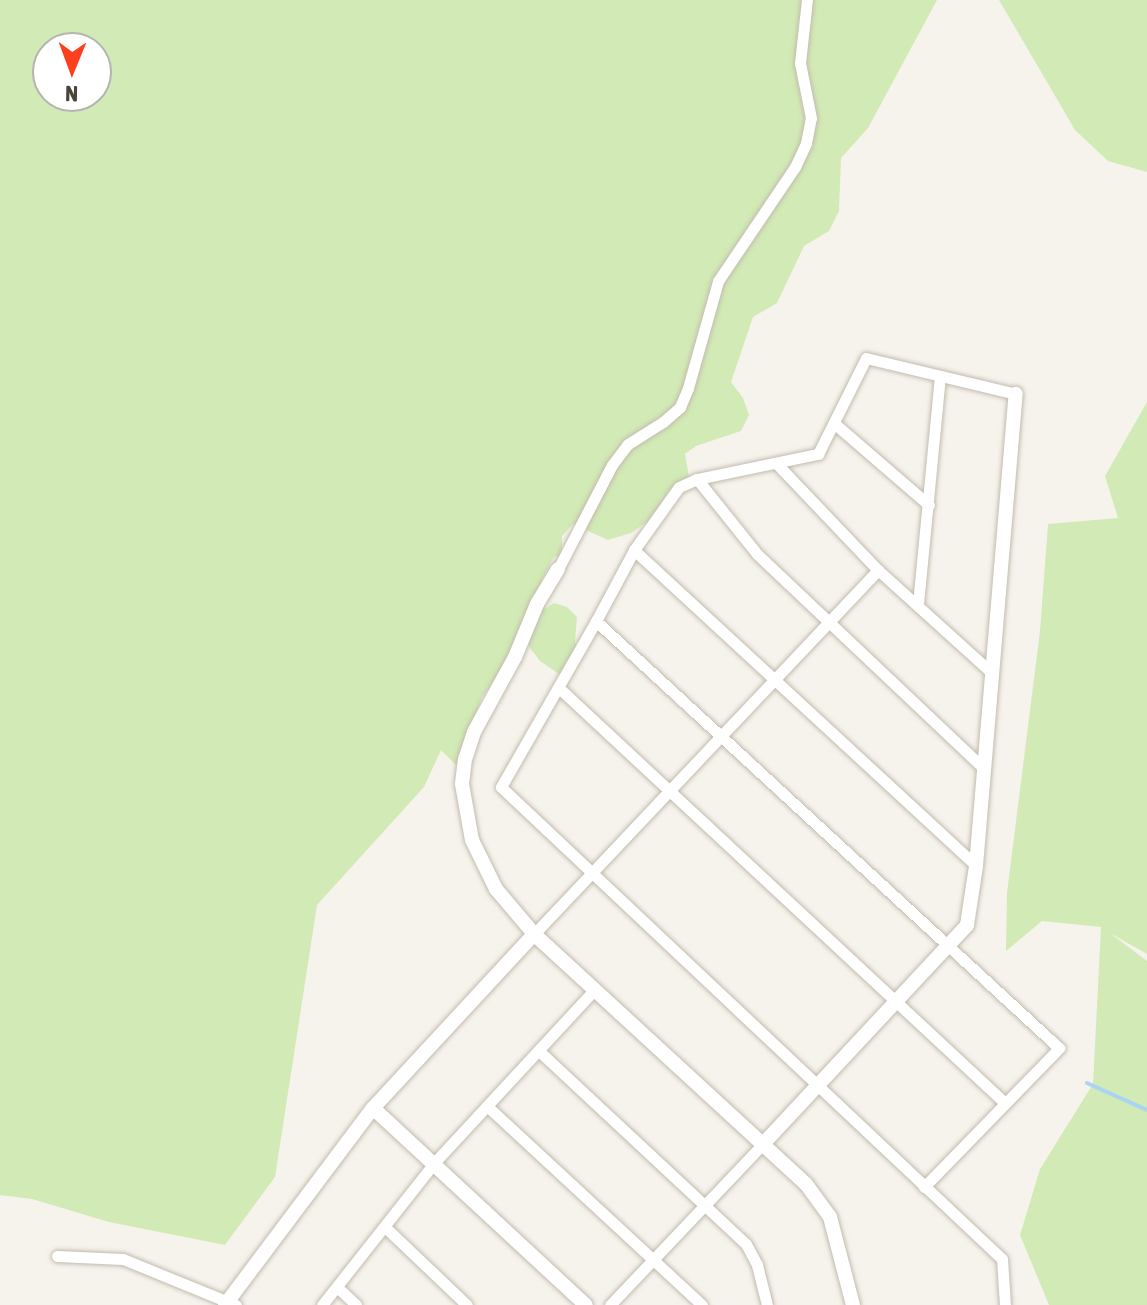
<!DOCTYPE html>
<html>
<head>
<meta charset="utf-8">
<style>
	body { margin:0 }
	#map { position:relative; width:1147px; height:1305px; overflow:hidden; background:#f6f3ec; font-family:"Asap Condensed",sans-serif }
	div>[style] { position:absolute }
	.green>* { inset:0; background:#d2eab5 }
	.stream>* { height:4px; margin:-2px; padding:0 2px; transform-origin:2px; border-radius:2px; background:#a9d4f2 }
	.roads { filter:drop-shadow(0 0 2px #c2bbae) drop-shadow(0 0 2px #c2bbae) }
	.minor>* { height:11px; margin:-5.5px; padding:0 5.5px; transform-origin:5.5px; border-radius:5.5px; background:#fff }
	.tertiary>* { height:14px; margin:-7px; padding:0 7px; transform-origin:7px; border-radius:7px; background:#fff }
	span { translate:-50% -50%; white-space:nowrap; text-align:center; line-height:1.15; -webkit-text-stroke:6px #fff; paint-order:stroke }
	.north { position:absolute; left:32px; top:32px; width:80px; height:80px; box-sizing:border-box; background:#fff; border:2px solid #b7b4b0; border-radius:50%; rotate:181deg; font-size:22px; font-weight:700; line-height:32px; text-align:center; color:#4b4439 }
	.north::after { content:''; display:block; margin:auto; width:28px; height:36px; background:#fc3f1d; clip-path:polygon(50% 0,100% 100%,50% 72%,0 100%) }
</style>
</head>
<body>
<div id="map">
	<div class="green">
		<div style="clip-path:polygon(evenodd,0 0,937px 0,868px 128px,841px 158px,839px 211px,829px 231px,804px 246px,777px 303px,753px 317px,731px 382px,743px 398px,749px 415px,741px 431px,696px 446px,685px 454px,689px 477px,661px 512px,631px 533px,608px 540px,573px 524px,562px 536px,562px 556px,554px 557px,542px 579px,545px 609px,554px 603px,567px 607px,577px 617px,575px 642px,579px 651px,562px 676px,540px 661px,523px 639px,482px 697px,457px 766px,441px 750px,424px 787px,317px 905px,275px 1177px,225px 1245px,109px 1222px,32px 1199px,0 1195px,0 0,48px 48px,96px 48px,96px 96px,48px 96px,48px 48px)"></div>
		<div style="clip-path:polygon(999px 0,1147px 0,1147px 172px,1108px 161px,1075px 130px)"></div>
		<div style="clip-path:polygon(1147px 402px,1147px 954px,1110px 933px,1147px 961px,1147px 1305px,1049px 1305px,1020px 1235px,1040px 1169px,1093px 1084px,1101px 927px,1042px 921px,1006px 951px,1007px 893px,1040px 631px,1048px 524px,1118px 518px,1105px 476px)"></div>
	</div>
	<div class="stream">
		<div style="left:1087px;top:1083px;width:66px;rotate:24.2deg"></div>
	</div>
	<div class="roads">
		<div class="minor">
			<div style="left:835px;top:424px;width:124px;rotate:40.8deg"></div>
			<div style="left:776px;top:463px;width:148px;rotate:46.4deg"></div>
			<div style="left:697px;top:479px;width:96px;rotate:51.3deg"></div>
			<div style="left:757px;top:554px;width:313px;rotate:43.4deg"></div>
			<div style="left:634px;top:550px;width:466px;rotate:42.7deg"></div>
			<div style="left:558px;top:569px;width:117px;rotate:-62.6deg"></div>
			<div style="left:612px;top:465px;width:26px;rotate:-53deg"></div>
			<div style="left:628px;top:444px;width:41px;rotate:-32.2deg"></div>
			<div style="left:663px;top:422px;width:23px;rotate:-41deg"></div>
			<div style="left:680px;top:407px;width:21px;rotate:-67deg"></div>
			<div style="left:688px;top:388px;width:111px;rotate:-74.3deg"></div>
			<div style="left:718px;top:281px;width:138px;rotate:-56deg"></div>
			<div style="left:795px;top:167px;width:26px;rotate:-65deg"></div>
			<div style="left:806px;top:143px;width:25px;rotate:-79deg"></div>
			<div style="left:811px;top:118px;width:56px;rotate:-101.3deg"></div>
			<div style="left:800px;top:63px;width:63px;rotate:-83.7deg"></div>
			<div style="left:918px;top:604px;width:229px;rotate:-84.5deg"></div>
			<div style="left:596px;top:621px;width:191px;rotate:119.8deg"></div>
			<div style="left:501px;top:787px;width:688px;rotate:43.29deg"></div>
			<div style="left:1002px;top:1259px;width:46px;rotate:86.3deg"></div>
			<div style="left:559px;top:688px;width:609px;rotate:42.94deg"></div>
			<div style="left:534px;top:934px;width:501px;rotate:-46.62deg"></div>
			<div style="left:878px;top:570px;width:154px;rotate:42.1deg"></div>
			<div style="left:539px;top:1051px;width:283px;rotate:43deg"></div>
			<div style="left:746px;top:1244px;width:24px;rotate:62deg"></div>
			<div style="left:757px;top:1265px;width:41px;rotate:76deg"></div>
			<div style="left:487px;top:1106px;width:293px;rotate:42.8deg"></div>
			<div style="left:924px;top:1187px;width:194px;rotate:-45.8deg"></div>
			<div style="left:1059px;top:1048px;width:630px;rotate:-137.32deg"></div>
			<div style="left:596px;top:621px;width:81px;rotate:-61.8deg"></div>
			<div style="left:634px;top:550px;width:77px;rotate:-54.5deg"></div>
			<div style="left:679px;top:487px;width:20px;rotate:-24deg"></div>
			<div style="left:697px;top:479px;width:124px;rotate:-11.7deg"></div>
			<div style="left:818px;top:454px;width:107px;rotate:-63.4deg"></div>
			<div style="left:866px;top:358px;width:154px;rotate:13.5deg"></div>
			<div style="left:385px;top:1227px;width:113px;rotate:43.6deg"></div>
			<div style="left:57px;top:1256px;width:66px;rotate:2.6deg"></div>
			<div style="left:123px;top:1259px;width:122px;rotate:22.2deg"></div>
			<div style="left:337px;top:1287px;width:26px;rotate:43deg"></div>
			<div style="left:322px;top:1305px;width:181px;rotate:-51.7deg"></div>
			<div style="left:434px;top:1163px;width:237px;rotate:-47.2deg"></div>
			<div style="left:610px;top:1305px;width:224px;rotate:-46.5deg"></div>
		</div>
		<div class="tertiary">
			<div style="left:558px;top:569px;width:41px;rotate:121deg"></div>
			<div style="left:537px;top:604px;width:57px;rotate:112.5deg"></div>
			<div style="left:515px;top:657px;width:85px;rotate:118.7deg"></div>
			<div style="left:474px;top:732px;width:28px;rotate:108deg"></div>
			<div style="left:465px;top:759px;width:25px;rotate:97deg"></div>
			<div style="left:462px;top:784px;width:57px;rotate:79.9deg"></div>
			<div style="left:472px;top:840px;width:55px;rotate:63.9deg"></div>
			<div style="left:496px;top:889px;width:59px;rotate:49.8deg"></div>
			<div style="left:534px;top:934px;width:369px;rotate:42.6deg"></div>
			<div style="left:806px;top:1184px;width:41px;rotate:54deg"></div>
			<div style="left:830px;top:1217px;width:91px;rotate:75.4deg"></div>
			<div style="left:373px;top:1108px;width:290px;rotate:42.8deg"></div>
			<div style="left:764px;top:1143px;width:298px;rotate:-47deg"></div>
			<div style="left:967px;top:925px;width:60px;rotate:-81.3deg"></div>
			<div style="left:976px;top:866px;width:474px;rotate:-85.2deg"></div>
			<div style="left:225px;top:1305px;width:246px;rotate:-53.1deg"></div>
			<div style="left:373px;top:1108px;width:237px;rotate:-47.2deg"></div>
		</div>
	</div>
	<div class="north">N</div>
</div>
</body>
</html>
